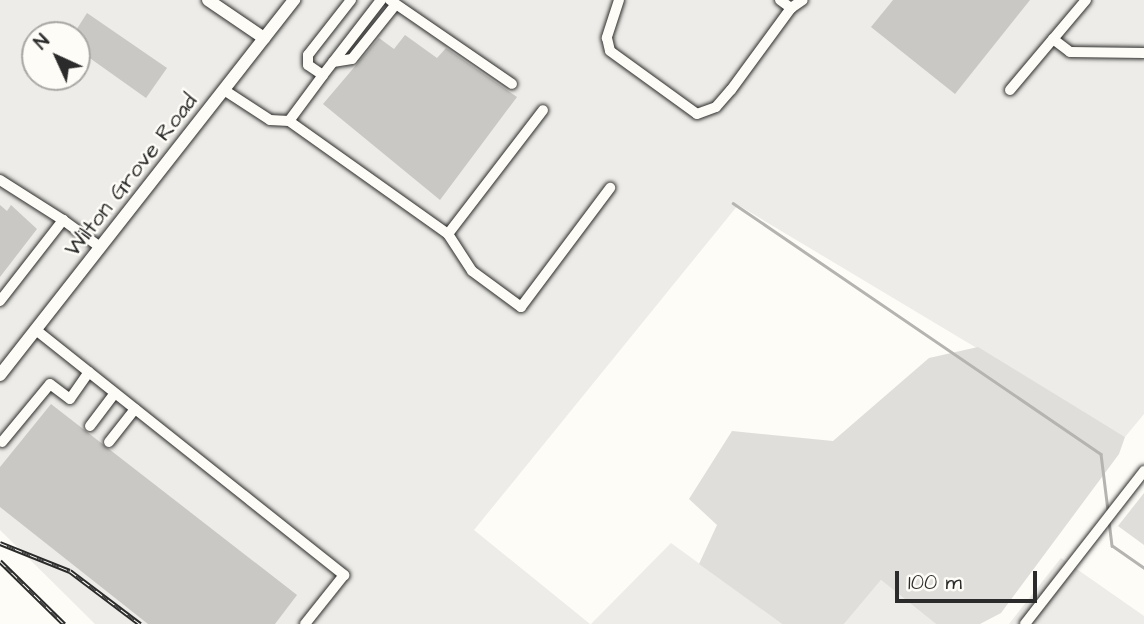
<!DOCTYPE html>
<html>
<head>
<meta charset="utf-8">
<style>
	body { margin:0 }
	#map { position:relative; width:1144px; height:624px; overflow:hidden; background:#fdfcf7; font-family:"Architects Daughter",sans-serif }
	div>[style] { position:absolute }
	.built>* { inset:0; background:#edece8 }
	.green>* { inset:0; background:#dfdeda }
	.stream>* { height:2.5px; margin:-1.25px; padding:0 1.25px; transform-origin:1.25px; border-radius:1.25px; background:#b5b4b1 }
	.building>* { inset:0; background:#c9c8c4 }
	.roads { filter:drop-shadow(0 0 2px #2b2b2b) drop-shadow(0 0 2px #2b2b2b) }
	.minor>* { height:10px; margin:-5px; padding:0 5px; transform-origin:5px; border-radius:5px; background:#fdfcf7 }
	.major>* { height:12px; margin:-6px; padding:0 6px; transform-origin:6px; border-radius:6px; background:#fdfcf7 }
	.rail>* { height:5px; margin-top:-2.5px; transform-origin:0; background:repeating-linear-gradient(90deg,#fdfcf7 0 8px,#2b2b2b 0 16px); box-sizing:border-box; border-block:2px solid #2b2b2b }
	span { translate:-50% -50%; white-space:nowrap; text-align:center; line-height:1.15; -webkit-text-stroke:5px #fdfcf7; paint-order:stroke }
	.street-label { font-size:23px; color:#2b2b2b }
	.north { position:absolute; left:21px; top:21px; width:70px; height:70px; box-sizing:border-box; background:#fdfcf7; border:2px solid #a9a8a5; border-radius:50%; rotate:315deg; font-size:19px; font-weight:700; line-height:28px; text-align:center; color:#2b2b2b }
	.north::after { content:''; display:block; margin:auto; width:24px; height:32px; background:#2b2b2b; clip-path:polygon(50% 0,100% 100%,50% 72%,0 100%) }
	.scale { position:absolute; left:895px; top:571px; width:142px; height:32px; box-sizing:border-box; border:4px solid #2b2b2b; border-top:0; padding-left:9px; font-size:21px; line-height:24px; white-space:nowrap; color:#2b2b2b; -webkit-text-stroke:5px #fdfcf7; paint-order:stroke }
</style>
</head>
<body>
<div id="map">
	<div class="built">
		<div style="clip-path:polygon(evenodd,0 0,1144px 0,1144px 414px,1125px 437px,738px 205px,474px 530px,590px 624px,95px 624px,0 530px,0 0,35px 35px,77px 35px,77px 77px,35px 77px,35px 35px)"></div>
		<div style="clip-path:polygon(671px 543px,782px 624px,591px 624px)"></div>
		<div style="clip-path:polygon(1061px 558px,1144px 616px,1144px 624px,1009px 624px)"></div>
		<div style="clip-path:polygon(881px 580px,936px 624px,844px 624px)"></div>
	</div>
	<div class="green">
		<div style="clip-path:polygon(978px 347px,1125px 437px,1119px 454px,1001px 613px,980px 624px,936px 624px,881px 580px,844px 624px,782px 624px,699px 564px,717px 525px,689px 499px,732px 431px,833px 441px,929px 358px)"></div>
		<div style="clip-path:polygon(1144px 493px,1144px 545px,1118px 526px)"></div>
	</div>
	<div class="stream">
		<div style="left:733px;top:203px;width:445px;rotate:34.3deg"></div>
		<div style="left:1101px;top:454px;width:56px;rotate:82.9deg"></div>
		<div style="left:1109px;top:521px;width:25px;rotate:83deg"></div>
		<div style="left:1113px;top:546px;width:38px;rotate:35deg"></div>
	</div>
	<div class="building">
		<div style="clip-path:polygon(893px 0,1030px 0,955px 94px,871px 27px)"></div>
		<div style="clip-path:polygon(87px 13px,167px 68px,146px 98px,77px 49px,73px 35px)"></div>
		<div style="clip-path:polygon(405px 35px,437px 58px,446px 48px,517px 97px,440px 200px,323px 104px,379px 38px,394px 49px)"></div>
		<div style="clip-path:polygon(0 205px,7px 211px,11px 205px,37px 229px,0 277px)"></div>
		<div style="clip-path:polygon(51px 404px,297px 595px,275px 624px,148px 624px,0 507px,0 467px)"></div>
	</div>
	<div class="roads">
		<div class="minor">
			<div style="left:351px;top:0;width:70px;rotate:128deg"></div>
			<div style="left:308px;top:55px;width:10px;rotate:90deg"></div>
			<div style="left:308px;top:65px;width:18px;rotate:34deg"></div>
			<div style="left:323px;top:75px;width:95px;rotate:-52.3deg"></div>
			<div style="left:390px;top:0;width:148px;rotate:34.5deg"></div>
			<div style="left:619px;top:0;width:40px;rotate:108deg"></div>
			<div style="left:607px;top:38px;width:13px;rotate:77deg"></div>
			<div style="left:610px;top:51px;width:107px;rotate:35.9deg"></div>
			<div style="left:697px;top:114px;width:20px;rotate:-20deg"></div>
			<div style="left:716px;top:107px;width:23px;rotate:-49deg"></div>
			<div style="left:731px;top:90px;width:102px;rotate:-53.8deg"></div>
			<div style="left:780px;top:0;width:14px;rotate:36deg"></div>
			<div style="left:791px;top:8px;width:14px;rotate:-34deg"></div>
			<div style="left:1086px;top:0;width:51px;rotate:130.2deg"></div>
			<div style="left:1053px;top:39px;width:21px;rotate:37deg"></div>
			<div style="left:1070px;top:52px;width:74px;rotate:0.8deg"></div>
			<div style="left:333px;top:62px;width:19px;rotate:-9deg"></div>
			<div style="left:352px;top:59px;width:70px;rotate:-51.3deg"></div>
			<div style="left:224px;top:90px;width:55px;rotate:33.1deg"></div>
			<div style="left:270px;top:120px;width:19px;rotate:3deg"></div>
			<div style="left:289px;top:121px;width:195px;rotate:35.4deg"></div>
			<div style="left:448px;top:234px;width:156px;rotate:-52.5deg"></div>
			<div style="left:1010px;top:90px;width:67px;rotate:-49.9deg"></div>
			<div style="left:289px;top:121px;width:57px;rotate:-53.5deg"></div>
			<div style="left:0;top:180px;width:75px;rotate:32.4deg"></div>
			<div style="left:448px;top:234px;width:44px;rotate:57deg"></div>
			<div style="left:472px;top:271px;width:61px;rotate:36.3deg"></div>
			<div style="left:521px;top:307px;width:149px;rotate:-53.2deg"></div>
			<div style="left:0;top:301px;width:103px;rotate:-52.1deg"></div>
			<div style="left:63px;top:220px;width:46px;rotate:36.1deg"></div>
			<div style="left:36px;top:330px;width:394px;rotate:38.5deg"></div>
			<div style="left:344px;top:575px;width:63px;rotate:128.5deg"></div>
			<div style="left:90px;top:426px;width:41px;rotate:-52.9deg"></div>
			<div style="left:2px;top:442px;width:75px;rotate:-50.4deg"></div>
			<div style="left:50px;top:384px;width:25px;rotate:37deg"></div>
			<div style="left:70px;top:399px;width:33px;rotate:-55deg"></div>
			<div style="left:109px;top:442px;width:42px;rotate:-51.8deg"></div>
			<div style="left:1025px;top:624px;width:194px;rotate:-52.1deg"></div>
		</div>
		<div class="major">
			<div style="left:208px;top:0;width:68px;rotate:34.2deg"></div>
			<div style="left:0;top:375px;width:477px;rotate:-51.9deg"></div>
		</div>
	</div>
	<div class="rail">
		<div style="left:0;top:543px;width:75px;rotate:21.8deg"></div>
		<div style="left:70px;top:571px;width:88px;rotate:37.1deg"></div>
		<div style="left:0;top:561px;width:90px;rotate:44.5deg"></div>
	</div>
	<div class="street-label">
		<span style="left:131px;top:175px;rotate:-52deg">Wilton Grove Road</span>
	</div>
	<div class="north">N</div>
	<div class="scale">100 m</div>
</div>
</body>
</html>
